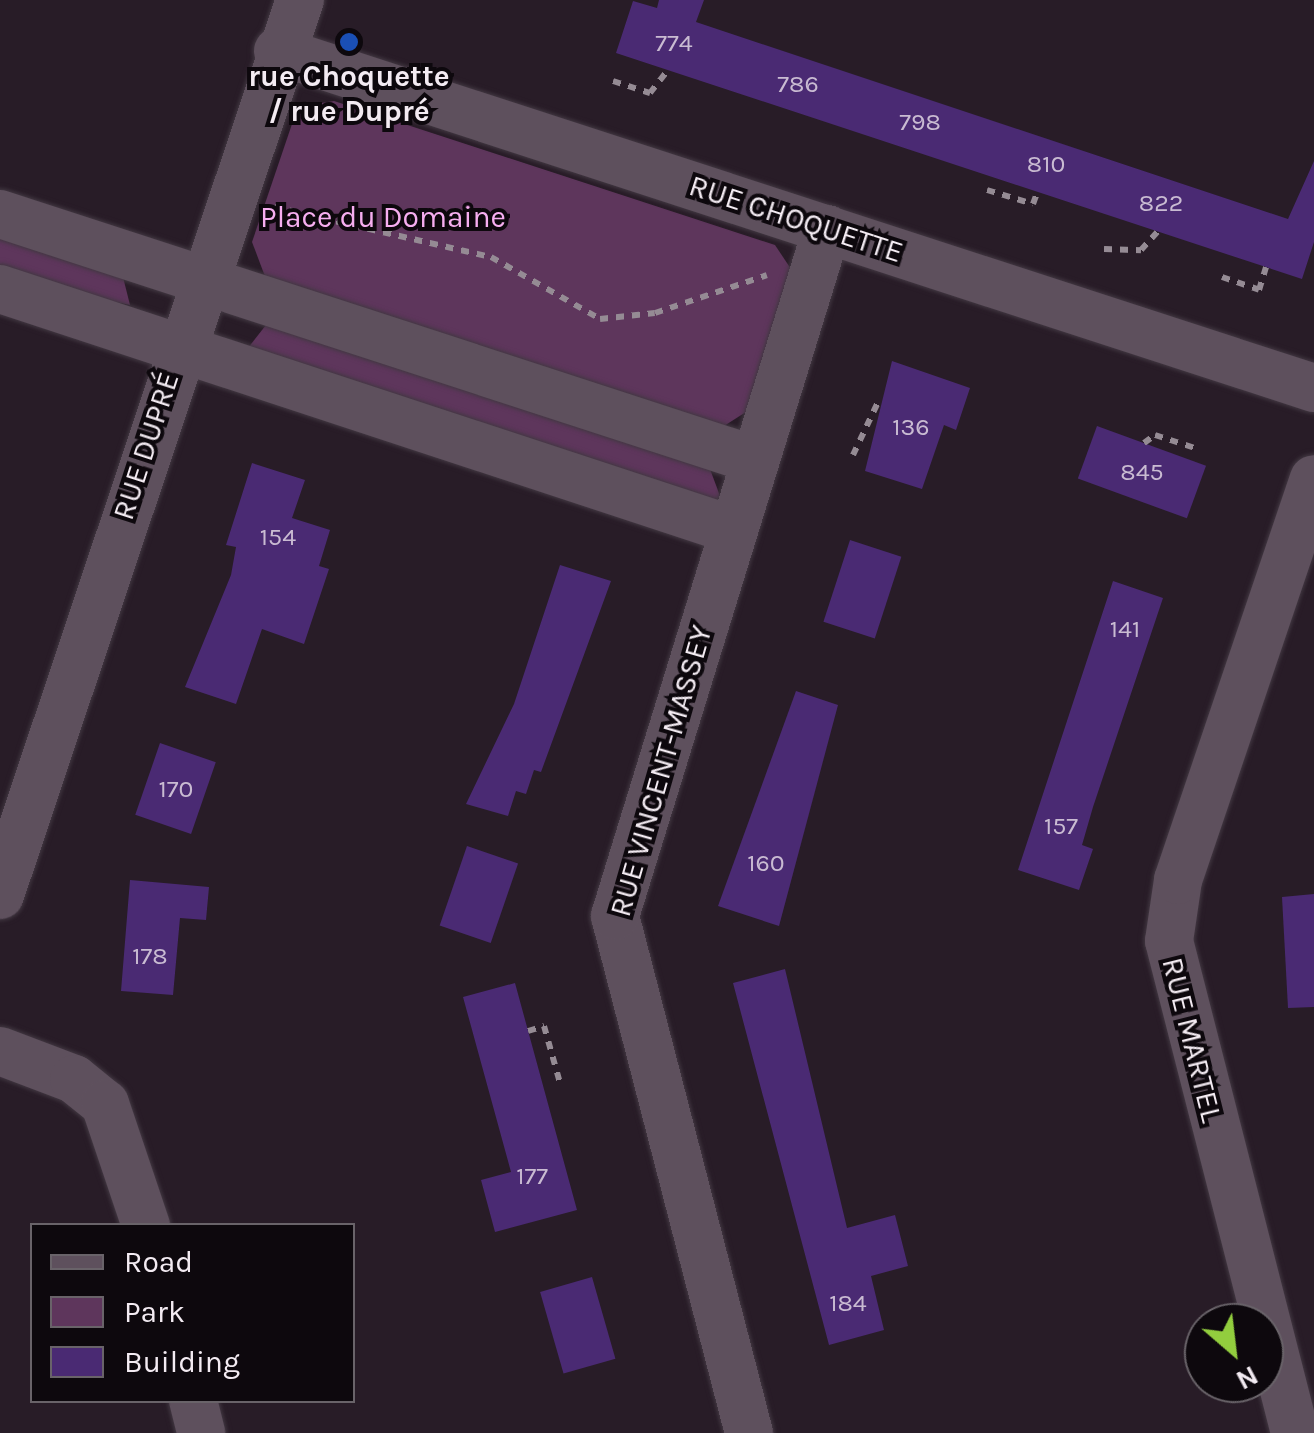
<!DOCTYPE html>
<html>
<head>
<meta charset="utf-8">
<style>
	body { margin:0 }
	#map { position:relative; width:1314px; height:1433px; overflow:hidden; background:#281c27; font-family:Karla,sans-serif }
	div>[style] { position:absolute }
	.green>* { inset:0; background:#5e365c }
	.building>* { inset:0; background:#4a2a73; transform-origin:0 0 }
	.path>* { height:6px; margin-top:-3px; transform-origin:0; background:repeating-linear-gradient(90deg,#958b94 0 8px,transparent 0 16px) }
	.roads { filter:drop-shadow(0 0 2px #423842) drop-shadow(0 0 2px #423842) }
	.minor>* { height:48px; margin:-24px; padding:0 24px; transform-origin:24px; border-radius:24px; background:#5e505d }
	.dots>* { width:28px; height:28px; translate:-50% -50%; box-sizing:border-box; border:5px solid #0d080d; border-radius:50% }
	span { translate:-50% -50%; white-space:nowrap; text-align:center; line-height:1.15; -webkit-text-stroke:8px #0d080d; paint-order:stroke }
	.number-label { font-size:25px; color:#c9bbd2 }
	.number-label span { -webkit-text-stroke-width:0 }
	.poi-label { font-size:30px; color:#f3ebf2; font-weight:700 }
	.park-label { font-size:30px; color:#f6aef0 }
	.street-label { font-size:30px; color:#f3ebf2 }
	.legend { position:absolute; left:30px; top:1223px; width:325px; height:180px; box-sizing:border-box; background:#0d080d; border:2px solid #696369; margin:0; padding:12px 18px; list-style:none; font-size:30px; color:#f3ebf2 }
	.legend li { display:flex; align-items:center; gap:20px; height:50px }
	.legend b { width:50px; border:2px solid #696369 }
	.north { position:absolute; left:1184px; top:1303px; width:100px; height:100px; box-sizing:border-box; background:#0d080d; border:2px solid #696369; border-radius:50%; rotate:152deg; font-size:28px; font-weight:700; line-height:40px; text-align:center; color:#f3ebf2 }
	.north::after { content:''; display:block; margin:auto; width:35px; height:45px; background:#92cd3e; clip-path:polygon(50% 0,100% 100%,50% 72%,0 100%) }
</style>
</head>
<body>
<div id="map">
	<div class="green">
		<div style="clip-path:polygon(334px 101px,775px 245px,791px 269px,746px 412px,724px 426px,266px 279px,252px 242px,293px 121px,309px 105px)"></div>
		<div style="clip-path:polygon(0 237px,123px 277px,130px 305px,0 278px)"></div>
		<div style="clip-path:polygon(266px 325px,710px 469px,720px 496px,715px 503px,248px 348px)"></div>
	</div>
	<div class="building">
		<div style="clip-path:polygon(659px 0,704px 0,696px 22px,1288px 219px,1314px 161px,1314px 242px,1302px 279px,616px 53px,633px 1px,657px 8px)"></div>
		<div style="clip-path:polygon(892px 361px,970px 388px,956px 430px,944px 425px,922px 489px,865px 471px)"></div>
		<div style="left:1097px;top:426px;width:116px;height:56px;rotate:20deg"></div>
		<div style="clip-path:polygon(252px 463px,305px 480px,292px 518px,330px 530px,319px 566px,329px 569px,304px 644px,262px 629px,236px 704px,185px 687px,231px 575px,236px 547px,226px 545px)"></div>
		<div style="left:850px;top:540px;width:54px;height:86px;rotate:18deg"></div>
		<div style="clip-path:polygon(560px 565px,611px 581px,541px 772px,534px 770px,526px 794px,516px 791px,508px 816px,466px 804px,514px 704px)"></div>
		<div style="clip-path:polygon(1113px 581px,1163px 598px,1093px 807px,1082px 845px,1093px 849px,1079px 890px,1018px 870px)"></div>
		<div style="clip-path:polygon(796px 691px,838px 705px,779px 926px,718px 906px)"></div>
		<div style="left:160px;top:743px;width:59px;height:76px;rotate:19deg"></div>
		<div style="left:467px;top:846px;width:54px;height:84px;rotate:19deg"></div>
		<div style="clip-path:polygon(130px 880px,209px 887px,206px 920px,180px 918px,173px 995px,121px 991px)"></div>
		<div style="clip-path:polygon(1314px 894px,1314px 1007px,1288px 1008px,1282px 897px)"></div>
		<div style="clip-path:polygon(785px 969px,847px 1228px,895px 1215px,908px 1266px,871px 1276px,884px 1330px,829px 1345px,733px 983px)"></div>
		<div style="clip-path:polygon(515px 983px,577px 1210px,495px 1232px,481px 1180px,511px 1172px,463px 997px)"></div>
		<div style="left:592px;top:1277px;width:85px;height:54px;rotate:74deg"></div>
	</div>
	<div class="path">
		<div style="left:613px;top:81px;width:39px;rotate:18deg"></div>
		<div style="left:650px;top:93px;width:29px;rotate:-52deg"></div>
		<div style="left:987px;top:190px;width:48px;rotate:16.9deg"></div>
		<div style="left:1033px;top:204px;width:15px;rotate:-70deg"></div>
		<div style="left:274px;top:207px;width:223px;rotate:13deg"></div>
		<div style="left:491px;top:257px;width:125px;rotate:29.6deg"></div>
		<div style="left:600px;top:319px;width:55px;rotate:-6.2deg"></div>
		<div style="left:655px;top:313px;width:118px;rotate:-18.7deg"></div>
		<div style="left:1104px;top:249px;width:37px;rotate:2deg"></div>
		<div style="left:1141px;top:250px;width:27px;rotate:-48deg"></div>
		<div style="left:1222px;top:277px;width:39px;rotate:19deg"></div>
		<div style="left:1259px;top:290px;width:24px;rotate:-73deg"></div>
		<div style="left:1144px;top:443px;width:14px;rotate:-36deg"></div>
		<div style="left:1155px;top:435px;width:42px;rotate:18deg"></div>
		<div style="left:853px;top:455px;width:61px;rotate:-64.7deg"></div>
		<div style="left:528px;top:1031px;width:17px;rotate:-17deg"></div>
		<div style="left:544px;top:1026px;width:59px;rotate:74.3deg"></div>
	</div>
	<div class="roads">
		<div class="minor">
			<div style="left:278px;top:51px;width:1089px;rotate:18.02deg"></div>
			<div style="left:0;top:214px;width:791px;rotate:18.05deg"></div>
			<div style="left:0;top:289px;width:768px;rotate:18.2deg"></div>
			<div style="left:0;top:895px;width:944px;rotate:-71.47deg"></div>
			<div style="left:0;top:1051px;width:79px;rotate:20.7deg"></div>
			<div style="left:74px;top:1079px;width:40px;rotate:39deg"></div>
			<div style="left:105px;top:1104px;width:129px;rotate:71.4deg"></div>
			<div style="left:193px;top:1400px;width:34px;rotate:76deg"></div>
			<div style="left:749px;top:1433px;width:534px;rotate:-104.53deg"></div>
			<div style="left:615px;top:916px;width:719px;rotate:-72.85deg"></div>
			<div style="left:1295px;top:1433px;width:508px;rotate:-104.36deg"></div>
			<div style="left:1169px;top:941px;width:62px;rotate:-81.6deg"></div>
			<div style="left:1178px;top:880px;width:423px;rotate:-71.3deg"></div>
		</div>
	</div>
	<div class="dots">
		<div style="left:349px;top:42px;background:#1a4fb4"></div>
	</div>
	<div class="number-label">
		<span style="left:674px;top:43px">774</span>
		<span style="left:798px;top:84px">786</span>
		<span style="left:920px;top:122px">798</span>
		<span style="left:1046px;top:164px">810</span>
		<span style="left:1161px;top:203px">822</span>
		<span style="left:911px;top:427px">136</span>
		<span style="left:1142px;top:472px">845</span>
		<span style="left:278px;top:537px">154</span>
		<span style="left:1125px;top:629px">141</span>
		<span style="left:176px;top:789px">170</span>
		<span style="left:1061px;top:826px">157</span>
		<span style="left:766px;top:863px">160</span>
		<span style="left:150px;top:956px">178</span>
		<span style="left:532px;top:1176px">177</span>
		<span style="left:848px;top:1303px">184</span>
	</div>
	<div class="poi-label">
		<span style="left:349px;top:93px">rue Choquette<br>/ rue Dupré</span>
	</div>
	<div class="park-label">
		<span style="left:383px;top:217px">Place du Domaine</span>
	</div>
	<div class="street-label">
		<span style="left:796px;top:219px;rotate:18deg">RUE CHOQUETTE</span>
		<span style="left:146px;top:446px;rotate:-72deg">RUE DUPRÉ</span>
		<span style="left:661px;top:771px;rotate:-74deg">RUE VINCENT-MASSEY</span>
		<span style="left:1192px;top:1040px;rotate:76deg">RUE MARTEL</span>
	</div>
	<ul class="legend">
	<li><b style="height:12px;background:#5e505d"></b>Road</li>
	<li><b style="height:28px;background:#5e365c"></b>Park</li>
	<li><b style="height:28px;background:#4a2a73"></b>Building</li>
	</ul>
	<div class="north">N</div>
</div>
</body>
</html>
